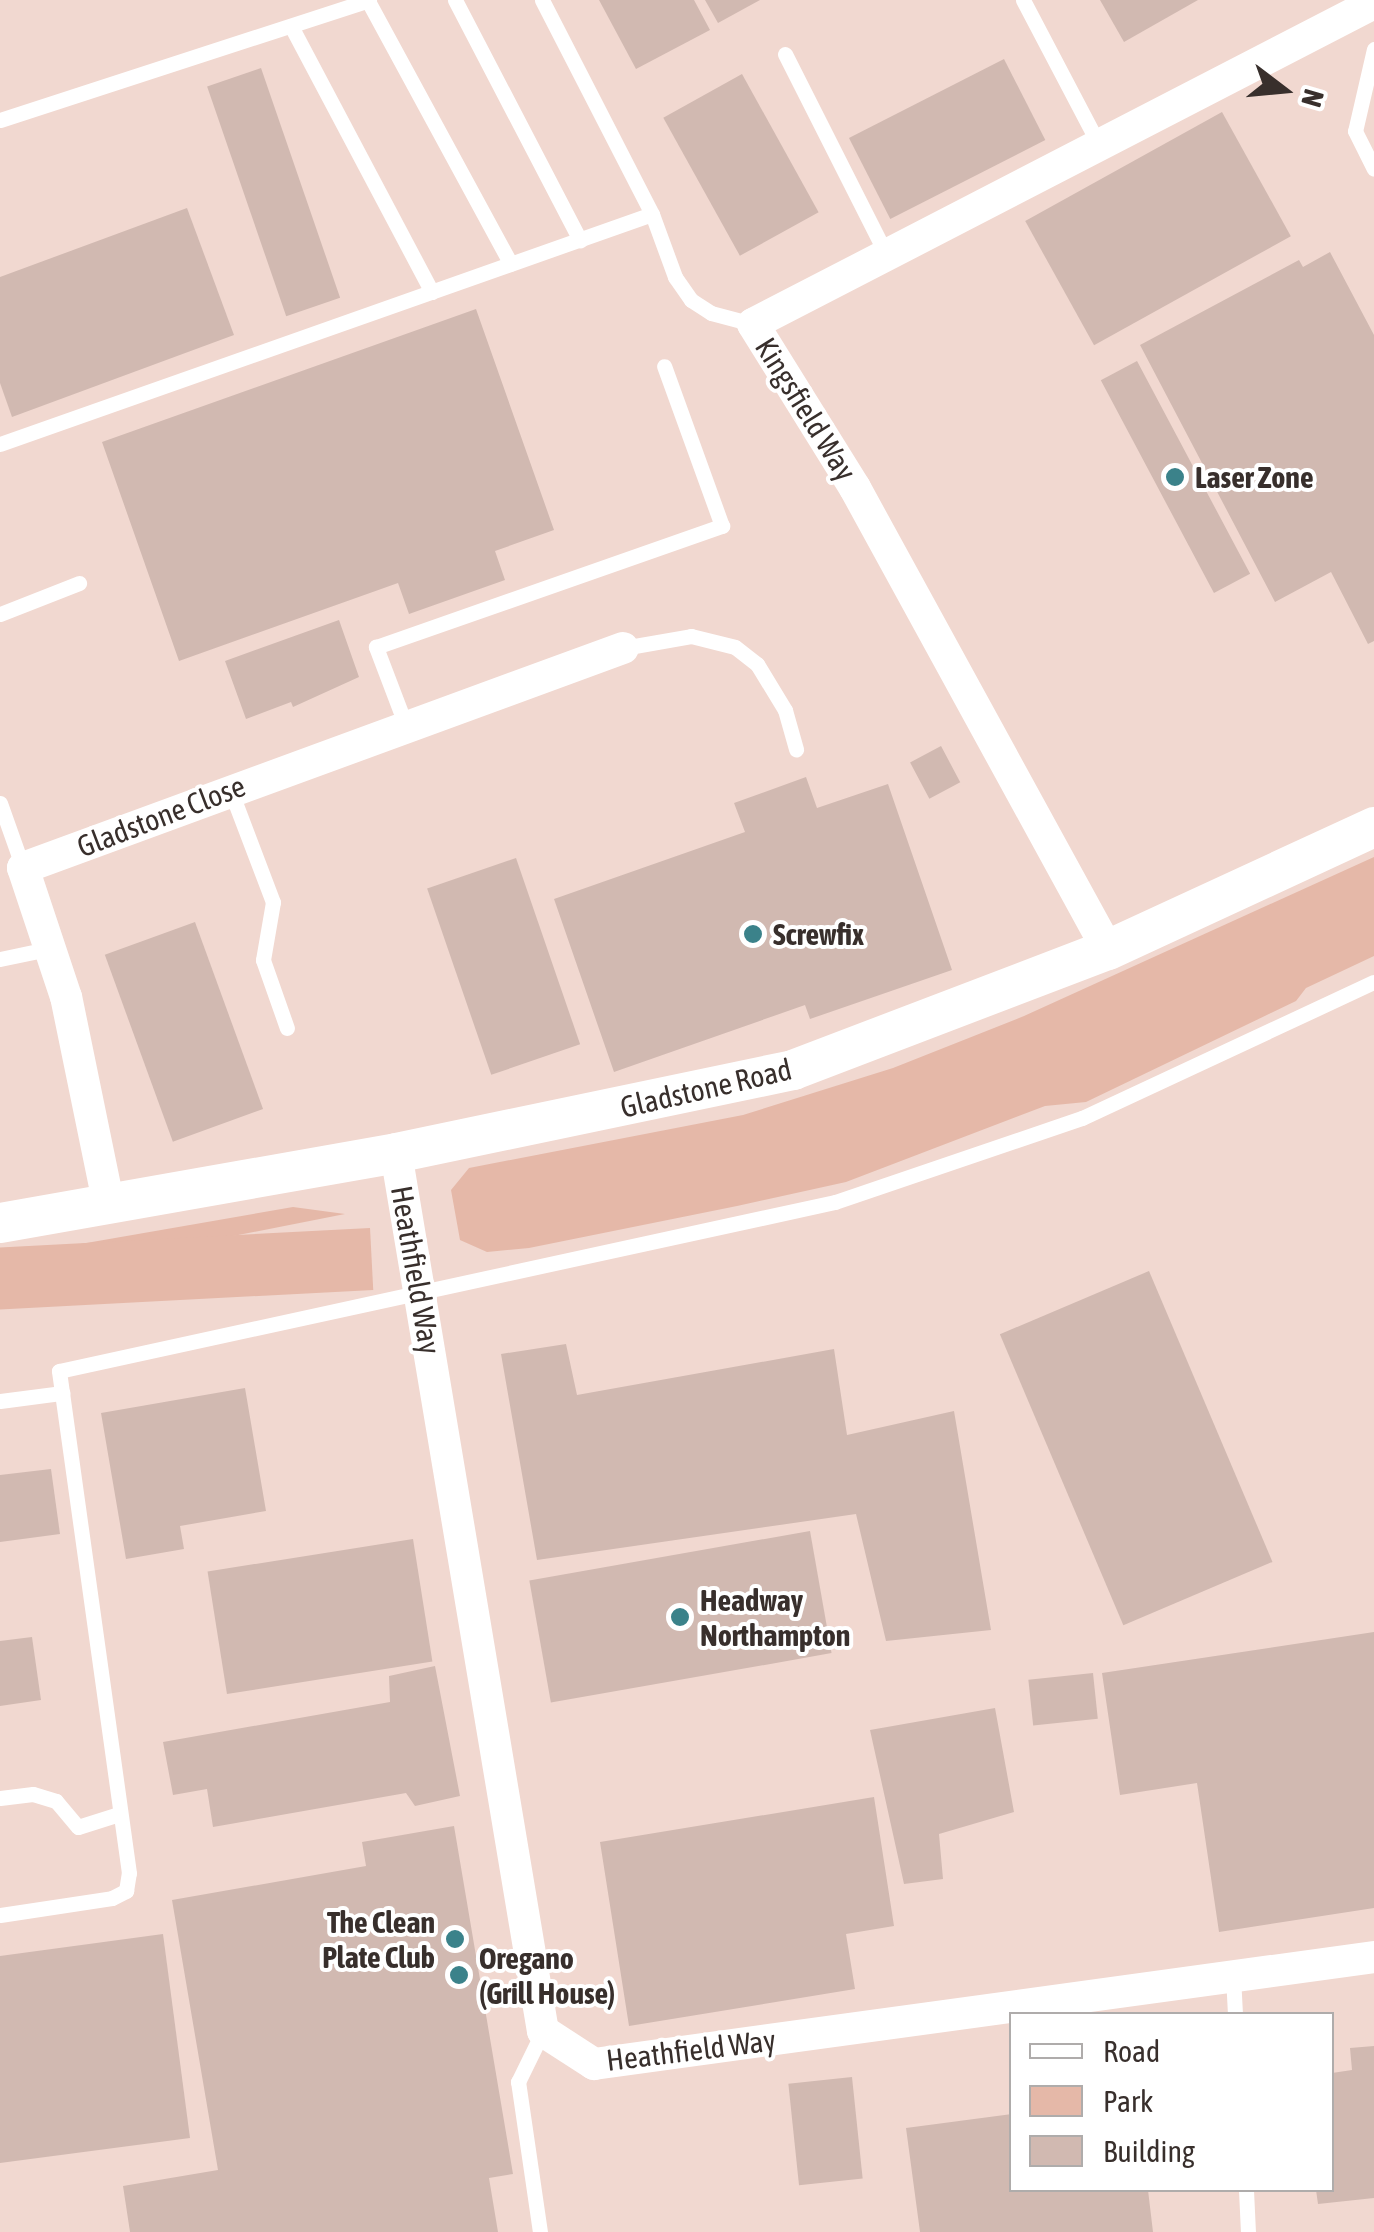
<!DOCTYPE html>
<html>
<head>
<meta charset="utf-8">
<style>
	body { margin:0 }
	#map { position:relative; width:1374px; height:2232px; overflow:hidden; background:#f1d8d0; font-family:"Asap Condensed",sans-serif }
	div>[style] { position:absolute }
	.green>* { inset:0; background:#e5b8a8; transform-origin:0 0 }
	.building>* { inset:0; background:#d1b9b1; transform-origin:0 0 }
	.service>* { height:15px; margin:-7.5px; padding:0 7.5px; transform-origin:7.5px; border-radius:7.5px; background:#fff }
	.minor>* { height:32px; margin:-16px; padding:0 16px; transform-origin:16px; border-radius:16px; background:#fff }
	.tertiary>* { height:40px; margin:-20px; padding:0 20px; transform-origin:20px; border-radius:20px; background:#fff }
	.dots>* { width:28px; height:28px; translate:-50% -50%; box-sizing:border-box; border:5px solid #fff; border-radius:50% }
	span { translate:-50% -50%; white-space:nowrap; text-align:center; line-height:1.15; -webkit-text-stroke:8px #fff; paint-order:stroke }
	.street-label { font-size:30px; color:#382f2c }
	.poi-label { font-size:30px; color:#382f2c; font-weight:700 }
	.left { translate:0 -50%; text-align:left }
	.right { translate:-100% -50%; text-align:right }
	.legend { position:absolute; left:1009px; top:2012px; width:325px; height:180px; box-sizing:border-box; background:#fff; border:2px solid #afacab; margin:0; padding:12px 18px; list-style:none; font-size:30px; color:#382f2c }
	.legend li { display:flex; align-items:center; gap:20px; height:50px }
	.legend b { width:50px; border:2px solid #afacab }
	.north { position:absolute; left:1234px; top:40px; width:100px; height:100px; -webkit-text-stroke:8px #fff; paint-order:stroke; rotate:106deg; font-size:28px; font-weight:700; line-height:40px; text-align:center; color:#382f2c }
	.north::after { content:''; display:block; margin:auto; width:35px; height:45px; background:#382f2c; clip-path:polygon(50% 0,100% 100%,50% 72%,0 100%) }
</style>
</head>
<body>
<div id="map">
	<div class="green">
		<div style="clip-path:polygon(1374px 857px,1374px 956px,1306px 988px,1296px 1001px,1086px 1102px,1045px 1106px,846px 1182px,737px 1206px,529px 1248px,487px 1252px,460px 1240px,451px 1190px,469px 1168px,743px 1115px,893px 1068px,1024px 1016px)"></div>
		<div style="clip-path:polygon(293px 1207px,345px 1214px,0 1282px,0 1258px)"></div>
		<div style="left:370px;top:1228px;width:62px;height:376px;rotate:87deg"></div>
	</div>
	<div class="building">
		<div style="clip-path:polygon(599px 0,694px 0,710px 30px,636px 69px)"></div>
		<div style="clip-path:polygon(705px 0,760px 0,718px 23px)"></div>
		<div style="clip-path:polygon(1100px 0,1198px 0,1124px 42px)"></div>
		<div style="left:1004px;top:59px;width:91px;height:174px;rotate:63deg"></div>
		<div style="left:261px;top:68px;width:243px;height:57px;rotate:71deg"></div>
		<div style="left:742px;top:74px;width:158px;height:90px;rotate:61deg"></div>
		<div style="left:1222px;top:112px;width:142px;height:225px;rotate:61deg"></div>
		<div style="clip-path:polygon(187px 208px,234px 335px,12px 417px,0 383px,0 277px)"></div>
		<div style="clip-path:polygon(1330px 252px,1374px 335px,1374px 641px,1368px 644px,1331px 572px,1275px 602px,1140px 345px,1299px 260px,1303px 267px)"></div>
		<div style="clip-path:polygon(476px 309px,554px 530px,495px 551px,505px 580px,409px 614px,398px 583px,179px 661px,102px 442px)"></div>
		<div style="left:1137px;top:361px;width:241px;height:41px;rotate:62deg"></div>
		<div style="clip-path:polygon(339px 620px,359px 677px,293px 707px,291px 702px,246px 719px,225px 661px)"></div>
		<div style="left:941px;top:746px;width:41px;height:35px;rotate:62deg"></div>
		<div style="clip-path:polygon(806px 777px,817px 808px,888px 784px,952px 970px,810px 1019px,805px 1005px,614px 1072px,554px 899px,745px 832px,734px 803px)"></div>
		<div style="left:516px;top:858px;width:197px;height:94px;rotate:71deg"></div>
		<div style="left:195px;top:922px;width:199px;height:96px;rotate:70deg"></div>
		<div style="left:1149px;top:1271px;width:316px;height:162px;rotate:67deg"></div>
		<div style="clip-path:polygon(566px 1344px,577px 1395px,834px 1349px,847px 1435px,954px 1411px,991px 1630px,886px 1641px,856px 1514px,537px 1560px,501px 1354px)"></div>
		<div style="clip-path:polygon(245px 1388px,266px 1511px,180px 1526px,184px 1549px,126px 1559px,101px 1413px)"></div>
		<div style="clip-path:polygon(51px 1469px,60px 1534px,0 1542px,0 1475px)"></div>
		<div style="left:810px;top:1531px;width:124px;height:285px;rotate:80deg"></div>
		<div style="left:413px;top:1539px;width:124px;height:208px;rotate:81deg"></div>
		<div style="clip-path:polygon(1374px 1632px,1374px 1908px,1219px 1932px,1197px 1783px,1120px 1795px,1102px 1673px)"></div>
		<div style="clip-path:polygon(32px 1637px,41px 1700px,0 1706px,0 1641px)"></div>
		<div style="clip-path:polygon(435px 1666px,460px 1796px,415px 1806px,406px 1793px,213px 1827px,207px 1789px,173px 1795px,163px 1742px,390px 1702px,389px 1676px)"></div>
		<div style="left:1093px;top:1673px;width:46px;height:65px;rotate:84deg"></div>
		<div style="clip-path:polygon(995px 1708px,1014px 1812px,939px 1834px,943px 1879px,904px 1884px,870px 1730px)"></div>
		<div style="clip-path:polygon(874px 1797px,894px 1926px,846px 1934px,855px 1989px,629px 2026px,600px 1842px)"></div>
		<div style="clip-path:polygon(454px 1826px,513px 2174px,489px 2178px,498px 2232px,130px 2232px,123px 2186px,218px 2170px,172px 1900px,366px 1866px,362px 1842px)"></div>
		<div style="clip-path:polygon(163px 1934px,190px 2138px,0 2163px,0 1956px)"></div>
		<div style="clip-path:polygon(1374px 2046px,1374px 2198px,1318px 2204px,1316px 2190px,1332px 2190px,1332px 2073px,1352px 2070px,1350px 2048px)"></div>
		<div style="left:852px;top:2077px;width:102px;height:64px;rotate:84deg"></div>
		<div style="clip-path:polygon(1012px 2114px,1012px 2190px,1148px 2190px,1153px 2232px,920px 2232px,906px 2128px)"></div>
	</div>
	<div class="service">
		<div style="left:455px;top:0;width:271px;rotate:62.5deg"></div>
		<div style="left:542px;top:0;width:241px;rotate:62.8deg"></div>
		<div style="left:652px;top:214px;width:67px;rotate:69.9deg"></div>
		<div style="left:675px;top:277px;width:28px;rotate:55deg"></div>
		<div style="left:691px;top:300px;width:24px;rotate:33deg"></div>
		<div style="left:711px;top:313px;width:43px;rotate:14.7deg"></div>
		<div style="left:1023px;top:0;width:164px;rotate:62.3deg"></div>
		<div style="left:368px;top:1px;width:299px;rotate:61.5deg"></div>
		<div style="left:291px;top:26px;width:301px;rotate:62.1deg"></div>
		<div style="left:1374px;top:49px;width:84px;rotate:103deg"></div>
		<div style="left:1355px;top:131px;width:42px;rotate:63.4deg"></div>
		<div style="left:785px;top:54px;width:224px;rotate:63.2deg"></div>
		<div style="left:0;top:120px;width:388px;rotate:-18deg"></div>
		<div style="left:0;top:444px;width:691px;rotate:-19.43deg"></div>
		<div style="left:0;top:614px;width:85px;rotate:-21.4deg"></div>
		<div style="left:623px;top:648px;width:69px;rotate:-10deg"></div>
		<div style="left:691px;top:636px;width:45px;rotate:14deg"></div>
		<div style="left:735px;top:647px;width:28px;rotate:38deg"></div>
		<div style="left:757px;top:664px;width:54px;rotate:58.7deg"></div>
		<div style="left:785px;top:710px;width:41px;rotate:74.2deg"></div>
		<div style="left:406px;top:726px;width:85px;rotate:-110.8deg"></div>
		<div style="left:376px;top:647px;width:367px;rotate:-19.3deg"></div>
		<div style="left:722px;top:526px;width:170px;rotate:-109.9deg"></div>
		<div style="left:230px;top:789px;width:121px;rotate:69.2deg"></div>
		<div style="left:273px;top:902px;width:59px;rotate:99.8deg"></div>
		<div style="left:263px;top:960px;width:72px;rotate:70.6deg"></div>
		<div style="left:0;top:803px;width:69px;rotate:70.5deg"></div>
		<div style="left:0;top:959px;width:53px;rotate:-11.9deg"></div>
		<div style="left:0;top:1401px;width:63px;rotate:-7.4deg"></div>
		<div style="left:0;top:1798px;width:33px;rotate:-7deg"></div>
		<div style="left:33px;top:1794px;width:24px;rotate:17deg"></div>
		<div style="left:56px;top:1801px;width:34px;rotate:50deg"></div>
		<div style="left:78px;top:1827px;width:43px;rotate:-17.6deg"></div>
		<div style="left:0;top:1915px;width:113px;rotate:-8.6deg"></div>
		<div style="left:112px;top:1898px;width:16px;rotate:-27deg"></div>
		<div style="left:126px;top:1891px;width:18px;rotate:-81deg"></div>
		<div style="left:129px;top:1873px;width:507px;rotate:-97.94deg"></div>
		<div style="left:59px;top:1371px;width:794px;rotate:-12.29deg"></div>
		<div style="left:835px;top:1202px;width:261px;rotate:-18.8deg"></div>
		<div style="left:1082px;top:1118px;width:322px;rotate:-25deg"></div>
		<div style="left:1233px;top:1976px;width:38px;rotate:87deg"></div>
		<div style="left:1246px;top:2190px;width:42px;rotate:87.3deg"></div>
		<div style="left:540px;top:2232px;width:152px;rotate:-98.3deg"></div>
		<div style="left:518px;top:2082px;width:57px;rotate:-63.9deg"></div>
	</div>
	<div class="minor">
		<div style="left:1108px;top:950px;width:527px;rotate:-118.71deg"></div>
		<div style="left:855px;top:488px;width:193px;rotate:-121.9deg"></div>
		<div style="left:753px;top:324px;width:699px;rotate:-27.33deg"></div>
		<div style="left:396px;top:1153px;width:890px;rotate:80.5deg"></div>
		<div style="left:543px;top:2031px;width:61px;rotate:32.9deg"></div>
		<div style="left:594px;top:2064px;width:787px;rotate:-7.81deg"></div>
		<div style="left:108px;top:1201px;width:208px;rotate:-101.6deg"></div>
		<div style="left:66px;top:997px;width:136px;rotate:-108.4deg"></div>
		<div style="left:23px;top:868px;width:639px;rotate:-20.14deg"></div>
	</div>
	<div class="tertiary">
		<div style="left:0;top:1223px;width:402px;rotate:-10deg"></div>
		<div style="left:396px;top:1153px;width:406px;rotate:-11.8deg"></div>
		<div style="left:793px;top:1070px;width:337px;rotate:-20.9deg"></div>
		<div style="left:1108px;top:950px;width:293px;rotate:-24.8deg"></div>
	</div>
	<div class="dots">
		<div style="left:1175px;top:477px;background:#3b828a"></div>
		<div style="left:753px;top:934px;background:#3b828a"></div>
		<div style="left:680px;top:1617px;background:#3b828a"></div>
		<div style="left:455px;top:1939px;background:#3b828a"></div>
		<div style="left:459px;top:1975px;background:#3b828a"></div>
	</div>
	<div class="street-label">
		<span style="left:806px;top:409px;rotate:58deg">Kingsfield Way</span>
		<span style="left:161px;top:816px;rotate:-21deg">Gladstone Close</span>
		<span style="left:706px;top:1088px;rotate:-13deg">Gladstone Road</span>
		<span style="left:416px;top:1270px;rotate:80deg">Heathfield Way</span>
		<span style="left:691px;top:2050px;rotate:-7deg">Heathfield Way</span>
	</div>
	<div class="poi-label">
		<span class="left" style="left:1195px;top:477px">Laser Zone</span>
		<span class="left" style="left:773px;top:934px">Screwfix</span>
		<span class="left" style="left:700px;top:1617px">Headway<br>Northampton</span>
		<span class="right" style="left:435px;top:1939px">The Clean<br>Plate Club</span>
		<span class="left" style="left:479px;top:1975px">Oregano<br>(Grill House)</span>
	</div>
	<ul class="legend">
	<li><b style="height:12px;background:#fff"></b>Road</li>
	<li><b style="height:28px;background:#e5b8a8"></b>Park</li>
	<li><b style="height:28px;background:#d1b9b1"></b>Building</li>
	</ul>
	<div class="north">N</div>
</div>
</body>
</html>
